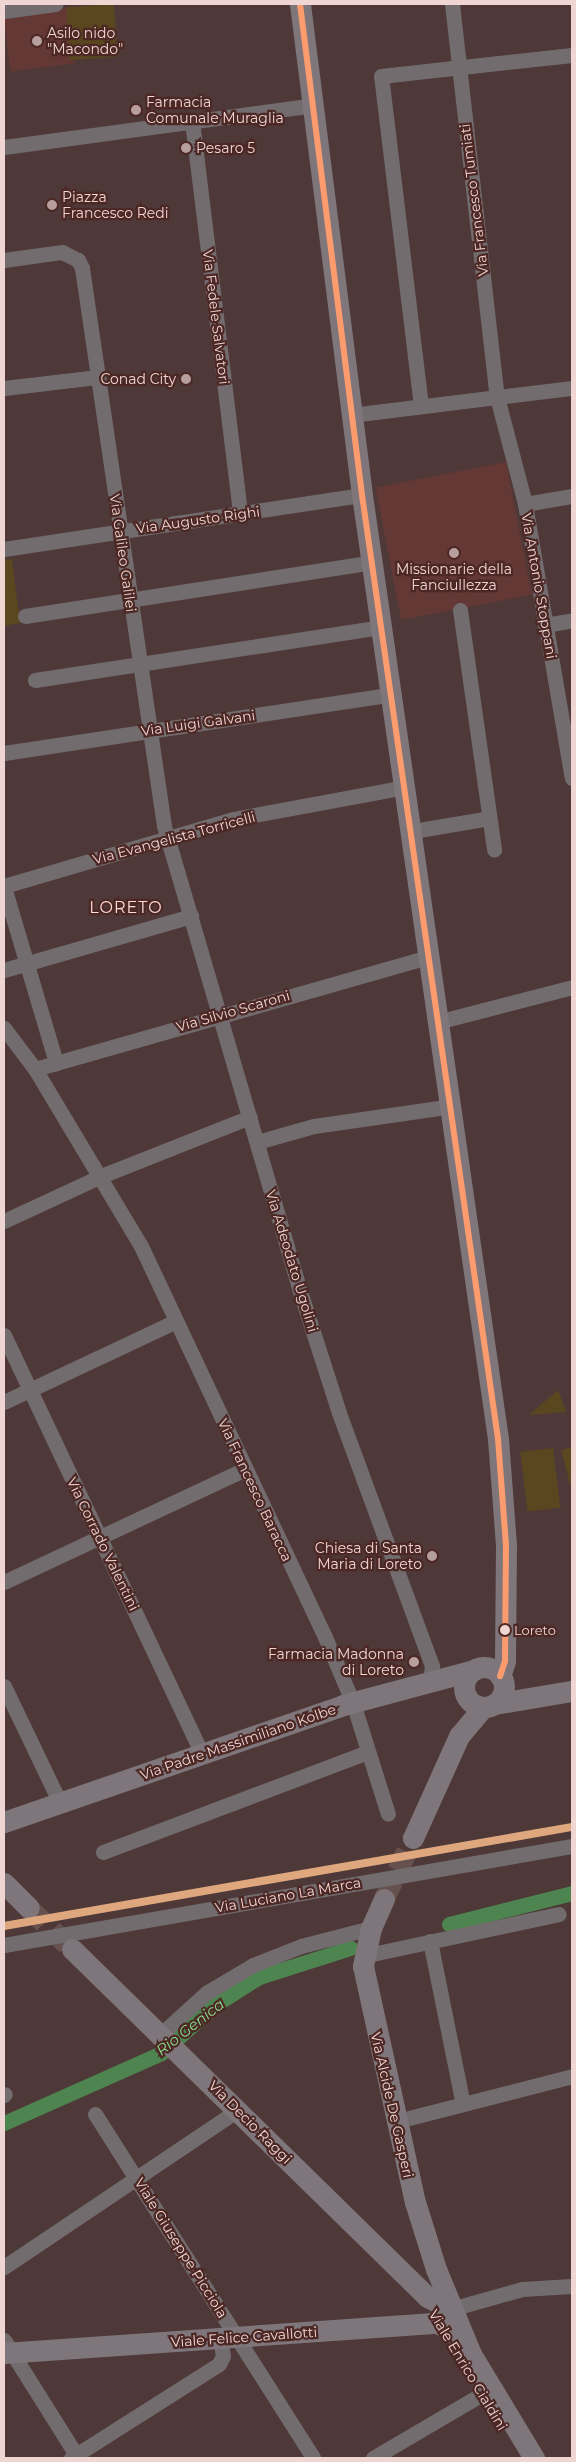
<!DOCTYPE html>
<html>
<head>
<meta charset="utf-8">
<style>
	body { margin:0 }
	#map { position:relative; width:576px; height:2462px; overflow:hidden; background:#4e3938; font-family:Montserrat,sans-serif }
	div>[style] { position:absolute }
	.built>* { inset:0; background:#633835; transform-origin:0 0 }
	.green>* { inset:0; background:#5a4720; transform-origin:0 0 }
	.canal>* { height:15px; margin:-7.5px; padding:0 7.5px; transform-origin:7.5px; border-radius:7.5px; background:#4d844f }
	.secondary-tunnel>* { height:21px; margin-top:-10.5px; transform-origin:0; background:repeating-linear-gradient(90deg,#66514f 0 21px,transparent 0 32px) }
	.street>* { height:15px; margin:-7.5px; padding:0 7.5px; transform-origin:7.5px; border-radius:7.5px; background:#736c6f }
	.secondary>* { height:21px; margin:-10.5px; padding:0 10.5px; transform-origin:10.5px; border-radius:10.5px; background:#7e767a }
	.secondary>.ring { margin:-10.5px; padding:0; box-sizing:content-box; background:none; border:21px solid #7e767a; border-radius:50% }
	.bus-1>* { height:6px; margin:-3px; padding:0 3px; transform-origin:3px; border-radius:3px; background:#fc9b6d }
	.rail-1>* { height:8px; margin:-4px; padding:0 4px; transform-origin:4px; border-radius:4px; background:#dfa77e }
	.dots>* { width:14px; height:14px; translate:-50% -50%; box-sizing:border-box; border:2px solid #4c2724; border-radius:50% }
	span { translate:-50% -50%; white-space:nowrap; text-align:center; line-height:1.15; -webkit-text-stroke:4.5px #4c2724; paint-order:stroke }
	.bus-label { font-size:13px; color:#efd6d3 }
	.left { translate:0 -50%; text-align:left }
	.poi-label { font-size:14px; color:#efd6d3 }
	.right { translate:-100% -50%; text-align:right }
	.street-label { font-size:14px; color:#efd6d3 }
	.water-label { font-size:15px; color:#86db8b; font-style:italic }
	.quarter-label { font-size:16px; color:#fadcd8; letter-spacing:1px }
	.frame { position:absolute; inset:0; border:5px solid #efd6d3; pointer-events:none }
</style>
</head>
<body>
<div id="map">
	<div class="built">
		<div style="left:67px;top:8px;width:56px;height:64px;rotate:83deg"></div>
		<div style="left:506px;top:462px;width:135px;height:133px;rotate:79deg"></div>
	</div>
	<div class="green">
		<div style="left:114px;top:4px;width:53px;height:48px;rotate:86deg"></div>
		<div style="clip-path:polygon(12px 559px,20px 623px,4px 626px,4px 560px)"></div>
		<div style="clip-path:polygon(558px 1390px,566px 1412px,529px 1415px)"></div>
		<div style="clip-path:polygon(572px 1447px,572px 1491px,561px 1450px)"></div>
		<div style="left:553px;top:1448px;width:60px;height:33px;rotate:83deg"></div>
	</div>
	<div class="canal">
		<div style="left:449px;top:1924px;width:127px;rotate:-14.1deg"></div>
		<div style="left:4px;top:2123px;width:172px;rotate:-24deg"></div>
		<div style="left:161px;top:2053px;width:72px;rotate:-41.6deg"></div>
		<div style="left:215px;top:2005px;width:52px;rotate:-32.5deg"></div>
		<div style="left:259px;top:1977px;width:96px;rotate:-17.7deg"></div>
	</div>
	<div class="secondary-tunnel">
		<div style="left:384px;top:1899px;width:68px;rotate:-64.6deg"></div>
		<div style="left:29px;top:1908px;width:59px;rotate:43.6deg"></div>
	</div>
	<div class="street">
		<div style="left:452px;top:4px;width:396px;rotate:83.5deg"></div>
		<div style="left:497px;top:397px;width:111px;rotate:75.3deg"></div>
		<div style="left:525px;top:504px;width:278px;rotate:80.3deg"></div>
		<div style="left:4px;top:11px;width:52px;rotate:-7.7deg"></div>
		<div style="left:192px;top:121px;width:395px;rotate:83deg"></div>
		<div style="left:4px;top:147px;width:312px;rotate:-7.7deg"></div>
		<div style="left:4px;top:260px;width:59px;rotate:-7.9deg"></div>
		<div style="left:62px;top:252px;width:18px;rotate:27deg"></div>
		<div style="left:78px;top:260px;width:9px;rotate:63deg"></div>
		<div style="left:82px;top:268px;width:564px;rotate:81.64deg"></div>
		<div style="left:164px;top:826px;width:478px;rotate:73.7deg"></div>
		<div style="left:298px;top:1285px;width:134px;rotate:72.2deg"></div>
		<div style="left:339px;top:1413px;width:270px;rotate:69.8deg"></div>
		<div style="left:432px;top:1666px;width:14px;rotate:98deg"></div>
		<div style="left:4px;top:388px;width:95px;rotate:-6.7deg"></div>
		<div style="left:421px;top:406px;width:332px;rotate:-96.9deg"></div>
		<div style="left:381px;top:76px;width:192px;rotate:-6.3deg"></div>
		<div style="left:351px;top:415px;width:223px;rotate:-7deg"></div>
		<div style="left:525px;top:504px;width:48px;rotate:-9.7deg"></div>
		<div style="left:4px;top:549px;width:362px;rotate:-8.6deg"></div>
		<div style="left:460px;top:610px;width:242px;rotate:81.9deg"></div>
		<div style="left:25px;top:616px;width:352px;rotate:-8.8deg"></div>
		<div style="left:545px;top:625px;width:27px;rotate:-10deg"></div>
		<div style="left:35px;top:680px;width:351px;rotate:-8.7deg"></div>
		<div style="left:4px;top:753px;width:392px;rotate:-8.6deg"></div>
		<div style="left:413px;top:831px;width:77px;rotate:-9.7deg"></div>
		<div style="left:4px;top:886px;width:239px;rotate:-16.3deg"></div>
		<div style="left:233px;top:819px;width:176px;rotate:-10.5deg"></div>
		<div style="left:4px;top:887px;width:184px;rotate:73.5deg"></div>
		<div style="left:4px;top:970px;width:195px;rotate:-16.1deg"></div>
		<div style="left:441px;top:1021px;width:135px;rotate:-14.5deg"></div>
		<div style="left:4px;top:1028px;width:51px;rotate:52.9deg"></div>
		<div style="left:35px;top:1069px;width:206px;rotate:59.1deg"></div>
		<div style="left:141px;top:1246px;width:432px;rotate:64.8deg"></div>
		<div style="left:325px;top:1637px;width:72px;rotate:67deg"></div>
		<div style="left:353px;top:1703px;width:116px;rotate:72.5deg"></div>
		<div style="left:35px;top:1069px;width:412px;rotate:-15.9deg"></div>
		<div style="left:257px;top:1142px;width:59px;rotate:-15.7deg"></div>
		<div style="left:314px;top:1126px;width:140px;rotate:-8.2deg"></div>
		<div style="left:4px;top:1221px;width:107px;rotate:-24.9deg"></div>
		<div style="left:101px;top:1176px;width:160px;rotate:-21.6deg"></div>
		<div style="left:4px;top:1335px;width:463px;rotate:64.7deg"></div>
		<div style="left:4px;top:1402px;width:190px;rotate:-25.2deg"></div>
		<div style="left:4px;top:1582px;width:266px;rotate:-25.1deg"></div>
		<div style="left:4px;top:1686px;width:130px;rotate:64.4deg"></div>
		<div style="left:103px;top:1852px;width:283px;rotate:-20.7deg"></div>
		<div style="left:430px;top:1941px;width:166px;rotate:78.6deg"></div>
		<div style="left:4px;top:1945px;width:577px;rotate:-9.89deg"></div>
		<div style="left:363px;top:1956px;width:200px;rotate:-12.1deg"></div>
		<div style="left:161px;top:2034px;width:61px;rotate:-42.3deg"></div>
		<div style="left:206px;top:1993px;width:55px;rotate:-30.8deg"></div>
		<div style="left:253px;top:1965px;width:52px;rotate:-21.6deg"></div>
		<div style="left:301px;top:1946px;width:72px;rotate:-14.4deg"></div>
		<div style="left:4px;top:2095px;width:1px;rotate:-45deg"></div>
		<div style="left:95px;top:2114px;width:407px;rotate:57.6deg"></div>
		<div style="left:409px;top:2118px;width:168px;rotate:-14.4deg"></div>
		<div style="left:4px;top:2267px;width:283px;rotate:-33.9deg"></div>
		<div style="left:451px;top:2309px;width:74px;rotate:-15.7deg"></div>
		<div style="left:522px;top:2289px;width:50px;rotate:-3.4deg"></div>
		<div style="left:4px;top:2340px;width:139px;rotate:57.9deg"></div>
		<div style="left:71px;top:2458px;width:175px;rotate:-32.4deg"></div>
		<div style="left:219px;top:2364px;width:9px;rotate:-63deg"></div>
		<div style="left:223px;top:2356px;width:18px;rotate:-99deg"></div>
		<div style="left:373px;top:2458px;width:126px;rotate:-30.4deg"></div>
	</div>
	<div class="secondary">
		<div style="left:300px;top:4px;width:495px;rotate:82.8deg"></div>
		<div style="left:362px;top:495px;width:954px;rotate:81.8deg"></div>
		<div style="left:498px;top:1439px;width:106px;rotate:85.7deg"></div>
		<div style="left:506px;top:1545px;width:116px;rotate:90.5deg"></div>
		<div style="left:505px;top:1661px;width:16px;rotate:108deg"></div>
		<div class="ring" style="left:464px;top:1667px;width:19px;height:19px"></div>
		<div style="left:494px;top:1704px;width:79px;rotate:-9.5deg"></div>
		<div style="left:4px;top:1822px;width:359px;rotate:-19deg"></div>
		<div style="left:343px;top:1705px;width:136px;rotate:-15deg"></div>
		<div style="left:413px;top:1838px;width:112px;rotate:-65.7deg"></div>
		<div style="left:459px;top:1736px;width:38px;rotate:-50deg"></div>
		<div style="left:4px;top:1883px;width:35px;rotate:45deg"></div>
		<div style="left:384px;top:1899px;width:32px;rotate:114deg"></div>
		<div style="left:371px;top:1928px;width:39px;rotate:102deg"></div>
		<div style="left:363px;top:1966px;width:242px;rotate:77.6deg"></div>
		<div style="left:415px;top:2202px;width:70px;rotate:72.6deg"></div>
		<div style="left:436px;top:2269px;width:92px;rotate:67.6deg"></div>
		<div style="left:471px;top:2354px;width:122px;rotate:58.8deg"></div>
		<div style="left:72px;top:1949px;width:497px;rotate:44.4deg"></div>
		<div style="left:427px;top:2297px;width:27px;rotate:27deg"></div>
		<div style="left:4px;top:2353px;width:434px;rotate:-4deg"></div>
		<div style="left:437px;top:2323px;width:18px;rotate:27deg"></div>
		<div style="left:453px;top:2331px;width:15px;rotate:53deg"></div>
	</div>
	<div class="bus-1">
		<div style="left:300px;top:4px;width:495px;rotate:82.8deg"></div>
		<div style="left:362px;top:495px;width:954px;rotate:81.8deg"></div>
		<div style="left:498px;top:1439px;width:106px;rotate:85.7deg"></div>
		<div style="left:506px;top:1545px;width:116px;rotate:90.5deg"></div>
		<div style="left:505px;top:1661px;width:16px;rotate:108deg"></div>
	</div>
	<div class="rail-1">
		<div style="left:4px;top:1926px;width:577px;rotate:-9.89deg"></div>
	</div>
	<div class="dots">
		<div style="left:37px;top:41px;background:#b79f9d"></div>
		<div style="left:136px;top:110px;background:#b79f9d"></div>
		<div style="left:186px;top:148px;background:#b79f9d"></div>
		<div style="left:52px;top:205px;background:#b79f9d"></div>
		<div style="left:186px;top:379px;background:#b79f9d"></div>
		<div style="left:454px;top:553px;background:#b79f9d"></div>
		<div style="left:432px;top:1556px;background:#b79f9d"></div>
		<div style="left:505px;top:1630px;background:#efd6d3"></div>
		<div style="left:414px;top:1662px;background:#b79f9d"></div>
	</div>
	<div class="bus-label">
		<span class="left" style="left:514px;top:1630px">Loreto</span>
	</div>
	<div class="poi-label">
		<span class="left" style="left:47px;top:41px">Asilo nido<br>"Macondo"</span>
		<span class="left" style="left:146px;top:110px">Farmacia<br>Comunale Muraglia</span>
		<span class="left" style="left:196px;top:148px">Pesaro 5</span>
		<span class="left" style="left:62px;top:205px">Piazza<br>Francesco Redi</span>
		<span class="right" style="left:176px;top:379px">Conad City</span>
		<span style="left:454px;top:577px">Missionarie della<br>Fanciullezza</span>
		<span class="right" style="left:422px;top:1556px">Chiesa di Santa<br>Maria di Loreto</span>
		<span class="right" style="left:404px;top:1662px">Farmacia Madonna<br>di Loreto</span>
	</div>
	<div class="street-label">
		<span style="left:474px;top:200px;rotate:-97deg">Via Francesco Tumiati</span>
		<span style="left:216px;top:317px;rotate:83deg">Via Fedele Salvatori</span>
		<span style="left:198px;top:520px;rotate:-8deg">Via Augusto Righi</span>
		<span style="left:123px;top:553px;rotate:82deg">Via Galileo Galilei</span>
		<span style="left:539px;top:586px;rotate:80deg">Via Antonio Stoppani</span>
		<span style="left:198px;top:723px;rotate:-8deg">Via Luigi Galvani</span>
		<span style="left:174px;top:838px;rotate:-15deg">Via Evangelista Torricelli</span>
		<span style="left:233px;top:1011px;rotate:-16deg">Via Silvio Scaroni</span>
		<span style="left:292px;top:1261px;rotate:73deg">Via Adeodato Ugolini</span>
		<span style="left:255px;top:1490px;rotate:65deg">Via Francesco Baracca</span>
		<span style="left:103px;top:1544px;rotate:64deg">Via Corrado Valentini</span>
		<span style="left:238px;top:1742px;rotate:-19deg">Via Padre Massimiliano Kolbe</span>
		<span style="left:288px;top:1895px;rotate:-10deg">Via Luciano La Marca</span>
		<span style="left:392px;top:2105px;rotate:77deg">Via Alcide De Gasperi</span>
		<span style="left:250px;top:2122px;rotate:45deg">Via Decio Raggi</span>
		<span style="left:181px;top:2248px;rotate:58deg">Viale Giuseppe Picciola</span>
		<span style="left:244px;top:2337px;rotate:-4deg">Viale Felice Cavallotti</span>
		<span style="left:468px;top:2370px;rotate:59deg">Viale Enrico Cialdini</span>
	</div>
	<div class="water-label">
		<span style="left:190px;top:2027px;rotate:-38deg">Rio Genica</span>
	</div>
	<div class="quarter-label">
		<span style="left:126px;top:908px">LORETO</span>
	</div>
	<div class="frame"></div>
</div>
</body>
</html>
